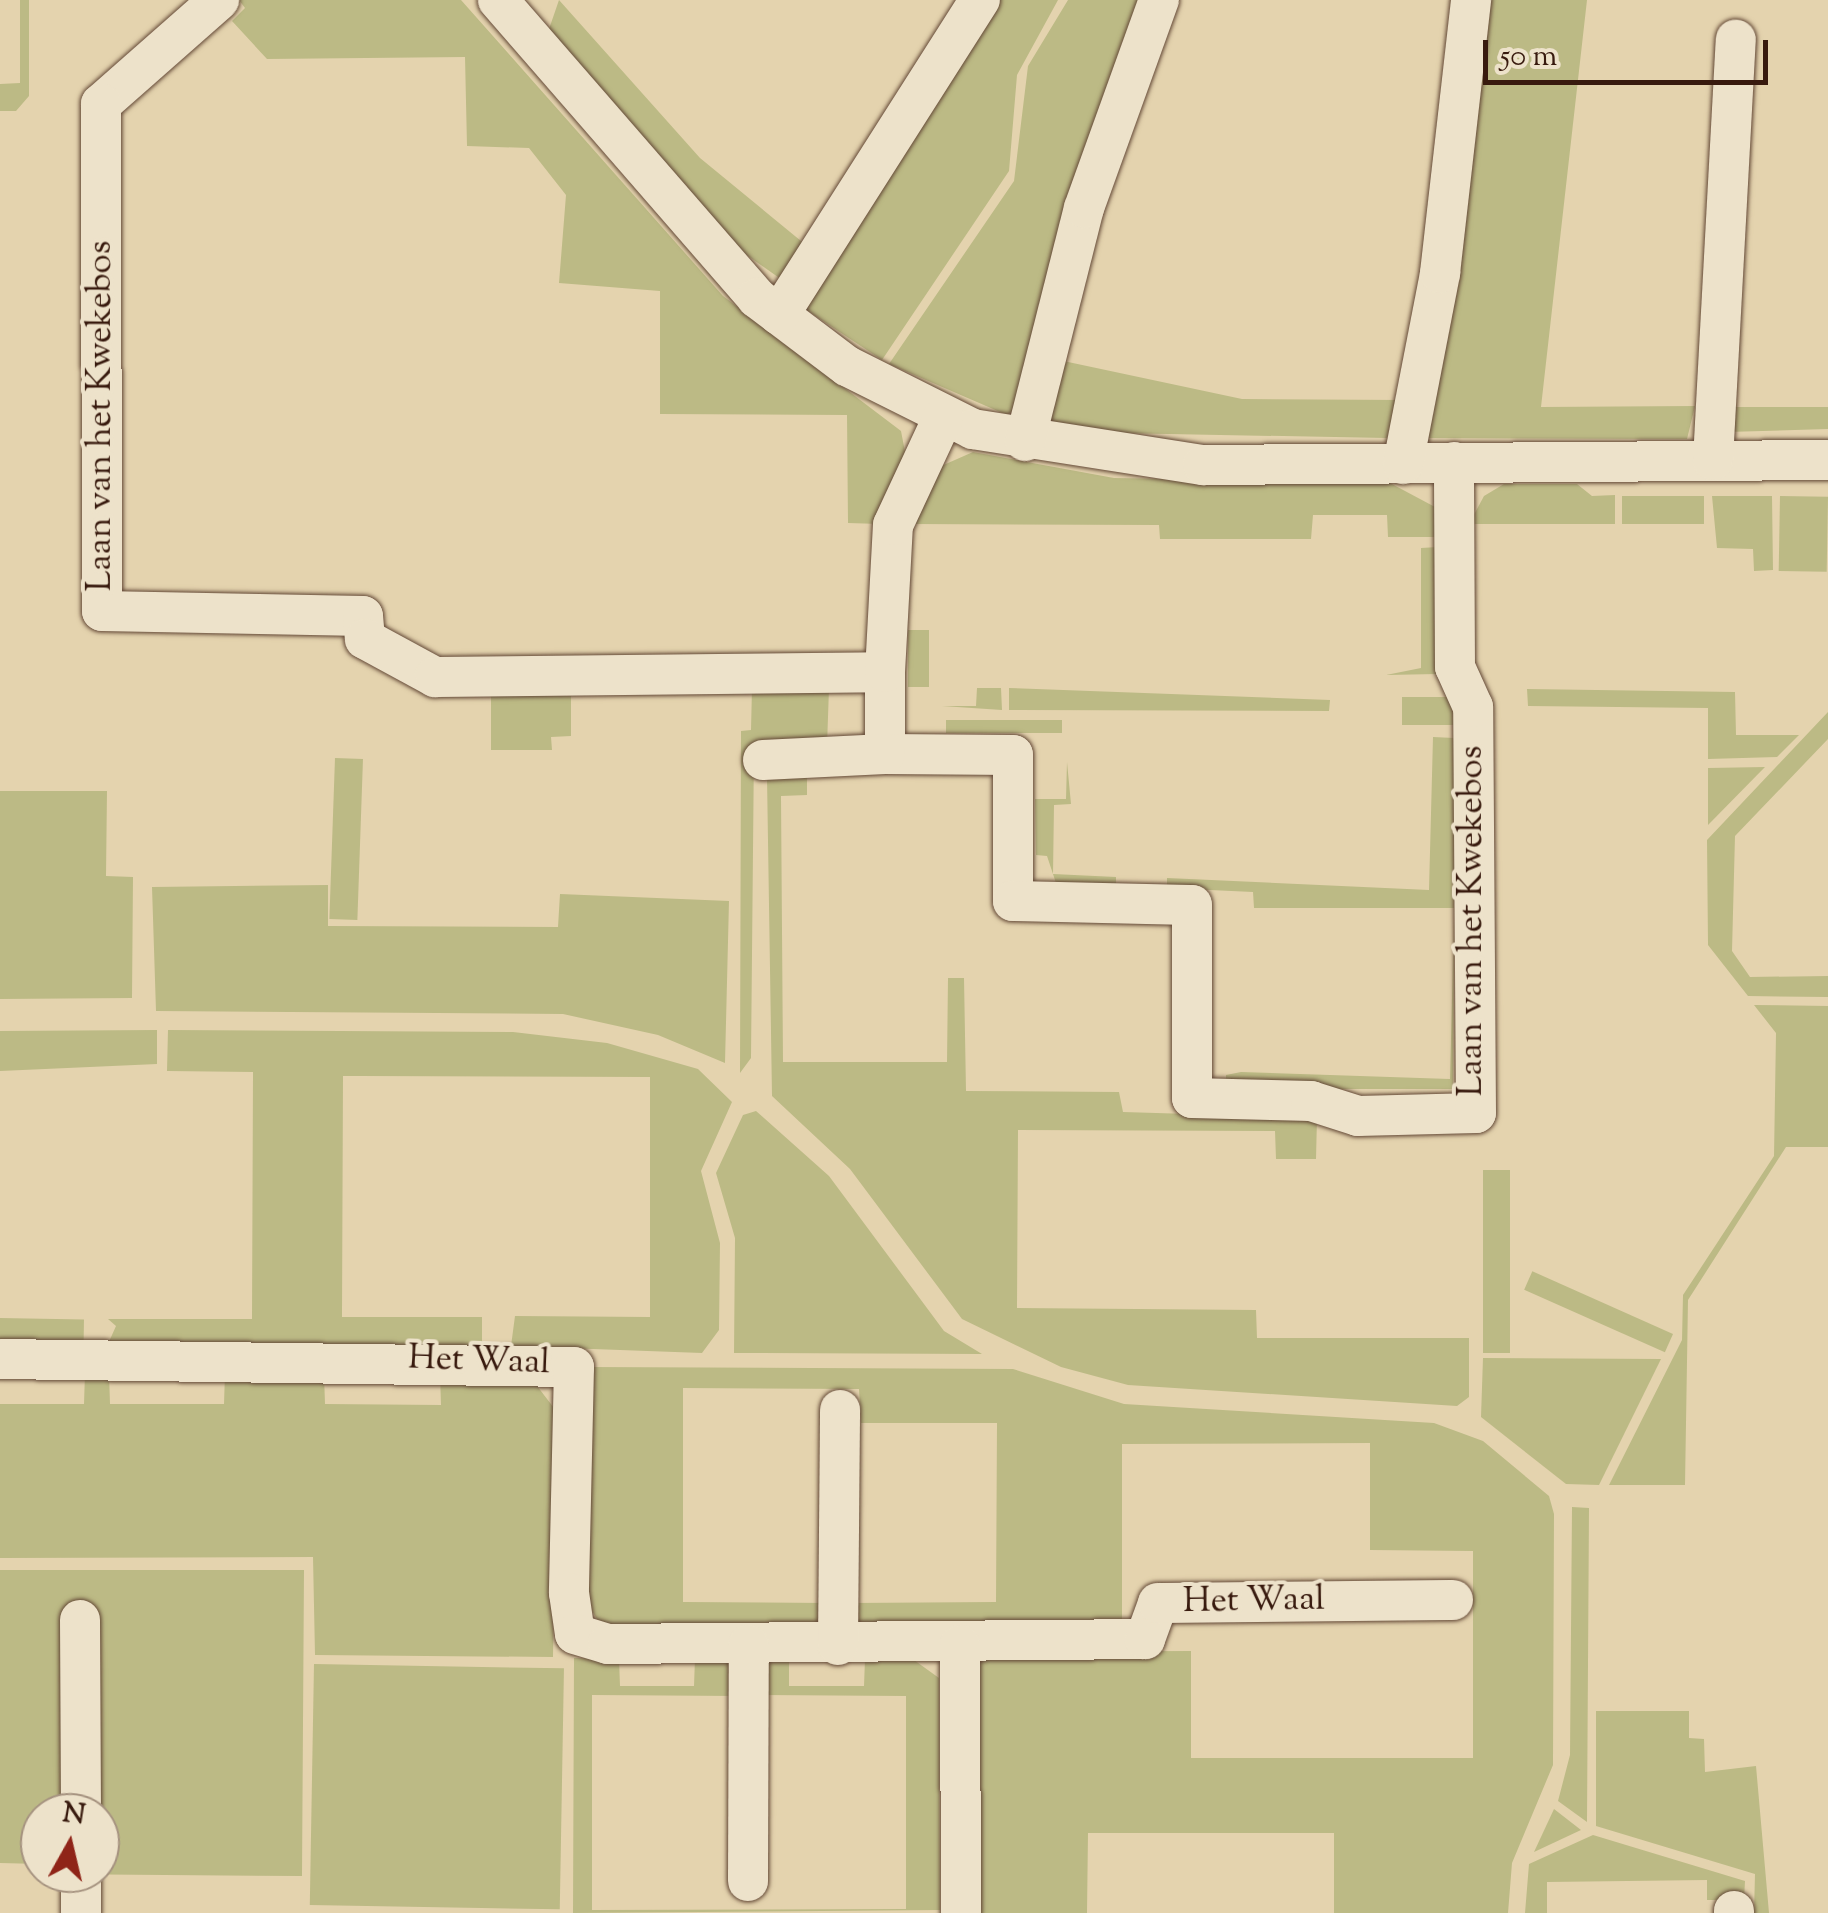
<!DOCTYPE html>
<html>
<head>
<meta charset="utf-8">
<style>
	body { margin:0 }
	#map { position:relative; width:1828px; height:1913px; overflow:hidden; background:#e4d3ae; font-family:"Sorts Mill Goudy",serif }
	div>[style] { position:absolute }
	.green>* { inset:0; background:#bcba85; transform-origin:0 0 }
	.roads { filter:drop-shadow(0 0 2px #634836) drop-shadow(0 0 2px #634836) }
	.minor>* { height:40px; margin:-20px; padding:0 20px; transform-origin:20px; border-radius:20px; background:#ede2ca }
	span { translate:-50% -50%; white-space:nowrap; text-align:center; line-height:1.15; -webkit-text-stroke:8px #ede2ca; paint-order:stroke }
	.street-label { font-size:35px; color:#381a0e }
	.north { position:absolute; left:20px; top:1793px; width:100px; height:100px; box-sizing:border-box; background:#ede2ca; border:2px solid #a5927f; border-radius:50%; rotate:8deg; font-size:28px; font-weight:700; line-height:40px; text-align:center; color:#381a0e }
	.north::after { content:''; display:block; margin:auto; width:35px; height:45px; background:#8f2418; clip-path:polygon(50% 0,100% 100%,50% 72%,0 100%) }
	.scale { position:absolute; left:1483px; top:40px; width:285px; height:45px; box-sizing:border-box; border:5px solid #381a0e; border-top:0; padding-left:12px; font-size:30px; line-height:35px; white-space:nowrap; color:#381a0e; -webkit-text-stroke:8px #ede2ca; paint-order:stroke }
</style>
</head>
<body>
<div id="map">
	<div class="green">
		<div style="clip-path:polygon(20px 0,29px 0,29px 96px,16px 111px,0 111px,0 84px,20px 83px)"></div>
		<div style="clip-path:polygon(239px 0,461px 0,723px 296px,901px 431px,906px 457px,880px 524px,848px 523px,847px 415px,660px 414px,660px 291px,559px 283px,566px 195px,529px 148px,467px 146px,465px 57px,267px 59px,232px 21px,245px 8px)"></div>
		<div style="clip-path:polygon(559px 0,700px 158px,812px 250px,785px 282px,744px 253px,548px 32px)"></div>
		<div style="clip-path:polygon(992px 0,1058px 0,1017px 75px,1009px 171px,882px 360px,805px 309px)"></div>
		<div style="clip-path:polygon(1068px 0,1148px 0,1022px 404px,1007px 415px,889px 364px,1014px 181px,1028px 66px)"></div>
		<div style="clip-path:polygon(1477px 0,1587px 0,1541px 407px,1695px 406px,1687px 439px,1426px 438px)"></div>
		<div style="clip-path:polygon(1054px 359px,1242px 399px,1402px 400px,1387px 438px,1116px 433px,1051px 425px,1042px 409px)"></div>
		<div style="clip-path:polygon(1724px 407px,1828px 407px,1828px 429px,1727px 432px)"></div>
		<div style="clip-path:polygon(973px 452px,1114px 478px,1390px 483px,1435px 507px,1437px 537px,1388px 537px,1387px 515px,1313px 515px,1311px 539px,1160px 539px,1159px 525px,912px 524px,939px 467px)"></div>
		<div style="clip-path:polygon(1504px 484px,1577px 484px,1592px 496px,1615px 495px,1615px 524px,1469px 524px,1484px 496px)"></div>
		<div style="left:1622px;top:496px;width:82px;height:28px"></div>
		<div style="clip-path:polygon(1712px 496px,1772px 496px,1773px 570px,1754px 571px,1753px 549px,1717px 548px)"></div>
		<div style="left:1780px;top:496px;width:48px;height:75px;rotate:1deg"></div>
		<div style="clip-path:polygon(1438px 547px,1437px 674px,1386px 675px,1421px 668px,1421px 548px)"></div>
		<div style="left:908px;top:630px;width:21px;height:57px"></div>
		<div style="clip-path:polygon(752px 688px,829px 688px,827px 746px,754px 747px,751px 1058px,740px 1073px,741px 731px,751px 730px)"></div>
		<div style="clip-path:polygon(977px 688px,1001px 688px,1002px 710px,942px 706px,976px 706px)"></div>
		<div style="clip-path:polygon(1009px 688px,1330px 700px,1329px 711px,1009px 710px)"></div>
		<div style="clip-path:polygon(1527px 689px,1735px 692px,1736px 735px,1799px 735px,1777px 757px,1708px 759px,1708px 708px,1528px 706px)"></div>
		<div style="clip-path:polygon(491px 696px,571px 696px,571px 736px,551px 737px,552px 750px,491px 750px)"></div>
		<div style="left:1402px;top:697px;width:53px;height:28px"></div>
		<div style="clip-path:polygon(1828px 712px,1828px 739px,1735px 836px,1732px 951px,1750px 977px,1828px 976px,1828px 997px,1748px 996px,1708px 945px,1707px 840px)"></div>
		<div style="left:946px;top:720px;width:116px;height:13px"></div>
		<div style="clip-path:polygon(1433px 737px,1454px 738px,1454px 908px,1254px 908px,1253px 892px,1167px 888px,1167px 878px,1429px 890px)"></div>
		<div style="left:335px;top:758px;width:28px;height:161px;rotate:2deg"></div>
		<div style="clip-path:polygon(1067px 762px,1071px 804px,1054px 805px,1053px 874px,1116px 877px,1116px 888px,1056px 883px,1047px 856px,1036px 855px,1035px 799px,1066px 799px)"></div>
		<div style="clip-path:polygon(1765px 767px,1708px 825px,1708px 768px)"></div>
		<div style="clip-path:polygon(767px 777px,807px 777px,807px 795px,781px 796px,783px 1062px,947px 1062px,948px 978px,964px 978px,966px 1091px,1119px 1092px,1123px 1112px,1317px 1118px,1316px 1159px,1276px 1159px,1275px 1131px,1018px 1130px,1017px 1308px,1256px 1310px,1257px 1338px,1469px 1338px,1469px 1397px,1457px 1406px,1128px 1385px,1061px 1367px,962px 1319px,850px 1169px,772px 1096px)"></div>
		<div style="clip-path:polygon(0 791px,107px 791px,106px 876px,133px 877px,132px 998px,0 999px)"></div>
		<div style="clip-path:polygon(328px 885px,328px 926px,558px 927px,560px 894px,729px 901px,725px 1063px,658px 1035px,563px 1014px,156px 1011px,152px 887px)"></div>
		<div style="clip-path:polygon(1454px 918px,1453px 1089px,1226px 1089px,1226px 1075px,1241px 1072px,1450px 1079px)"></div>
		<div style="clip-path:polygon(1754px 1005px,1828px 1006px,1828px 1147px,1786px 1147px,1688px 1300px,1685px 1485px,1609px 1485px,1682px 1340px,1683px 1295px,1774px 1156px,1776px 1033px)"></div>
		<div style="clip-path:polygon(157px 1030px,157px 1064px,0 1071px,0 1031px)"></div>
		<div style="clip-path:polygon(168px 1030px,513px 1032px,607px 1043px,698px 1069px,732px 1102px,701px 1171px,720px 1243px,719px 1330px,702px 1353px,511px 1346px,515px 1316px,650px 1317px,650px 1077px,359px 1076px,343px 1076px,342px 1317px,482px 1317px,482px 1346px,108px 1344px,116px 1326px,108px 1319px,252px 1319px,253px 1072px,167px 1071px)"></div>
		<div style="clip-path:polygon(756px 1111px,829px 1176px,944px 1331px,982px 1354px,734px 1353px,735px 1238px,716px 1173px,743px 1115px)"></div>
		<div style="left:1483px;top:1170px;width:27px;height:183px"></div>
		<div style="left:0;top:1318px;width:84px;height:26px;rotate:1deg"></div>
		<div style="left:1673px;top:1334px;width:20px;height:154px;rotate:114deg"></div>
		<div style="clip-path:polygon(1483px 1358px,1661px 1359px,1599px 1485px,1566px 1484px,1481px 1417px)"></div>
		<div style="clip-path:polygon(587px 1367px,1013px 1369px,1124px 1404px,1434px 1423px,1483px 1441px,1549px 1496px,1554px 1514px,1553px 1765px,1512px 1863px,1508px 1913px,1334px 1913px,1334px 1833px,1088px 1833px,1087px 1913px,975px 1913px,977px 1652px,1191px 1651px,1191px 1758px,1473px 1758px,1473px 1551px,1370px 1550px,1370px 1443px,1122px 1444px,1122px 1627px,851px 1630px,851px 1603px,996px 1602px,997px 1423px,861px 1423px,859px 1389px,683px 1388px,683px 1602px,828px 1603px,827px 1630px,621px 1629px,598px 1621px,584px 1597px)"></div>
		<div style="clip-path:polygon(85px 1373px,109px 1373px,110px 1404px,224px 1404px,225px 1373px,324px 1374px,325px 1404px,441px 1405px,440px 1375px,531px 1378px,557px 1412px,553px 1657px,315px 1655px,313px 1557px,0 1558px,0 1404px,84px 1404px)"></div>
		<div style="clip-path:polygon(1572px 1507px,1589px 1508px,1587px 1822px,1558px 1801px,1570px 1755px)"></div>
		<div style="clip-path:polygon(0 1570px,304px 1570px,302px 1876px,44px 1874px,100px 1873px,100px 1813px,40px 1813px,40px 1864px,0 1863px)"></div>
		<div style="clip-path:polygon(574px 1658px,619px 1659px,620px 1686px,694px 1686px,695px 1658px,737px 1659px,737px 1696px,592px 1695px,592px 1910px,906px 1909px,906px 1696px,761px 1695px,761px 1659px,789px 1658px,789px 1686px,864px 1686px,865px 1659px,914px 1660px,939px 1678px,940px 1910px,573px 1913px)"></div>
		<div style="left:314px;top:1664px;width:250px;height:241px;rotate:1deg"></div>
		<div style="clip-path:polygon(1596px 1711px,1689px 1711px,1689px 1738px,1704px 1739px,1705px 1772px,1756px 1766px,1769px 1913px,1754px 1913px,1755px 1874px,1596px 1826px)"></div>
		<div style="clip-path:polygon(1554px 1809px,1581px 1830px,1534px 1852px)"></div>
		<div style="clip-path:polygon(1593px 1835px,1745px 1881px,1744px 1900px,1707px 1900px,1707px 1880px,1547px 1882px,1547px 1913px,1525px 1913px,1529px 1864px)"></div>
	</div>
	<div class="roads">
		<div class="minor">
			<div style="left:219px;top:0;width:157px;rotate:138.6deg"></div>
			<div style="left:101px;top:104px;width:507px;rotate:89.89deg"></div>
			<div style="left:102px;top:611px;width:261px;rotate:1.1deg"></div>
			<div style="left:363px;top:616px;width:23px;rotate:85deg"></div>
			<div style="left:365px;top:639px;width:80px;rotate:28.5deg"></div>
			<div style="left:435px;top:677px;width:450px;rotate:-0.6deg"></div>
			<div style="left:885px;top:672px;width:82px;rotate:90deg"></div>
			<div style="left:885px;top:754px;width:128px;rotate:0.4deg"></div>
			<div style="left:1013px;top:755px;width:146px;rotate:90deg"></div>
			<div style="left:1013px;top:901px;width:179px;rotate:1.3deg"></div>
			<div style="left:1192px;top:905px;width:193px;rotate:90deg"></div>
			<div style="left:1192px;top:1098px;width:119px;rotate:1.4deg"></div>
			<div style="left:1311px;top:1101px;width:49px;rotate:17.7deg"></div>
			<div style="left:1358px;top:1116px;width:118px;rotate:-1.5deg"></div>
			<div style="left:1476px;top:1113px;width:406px;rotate:-90.4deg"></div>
			<div style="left:1473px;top:707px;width:44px;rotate:-114.2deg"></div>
			<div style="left:1455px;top:667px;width:205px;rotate:-90.3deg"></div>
			<div style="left:498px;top:0;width:395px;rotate:49deg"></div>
			<div style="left:757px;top:298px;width:113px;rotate:37.1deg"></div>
			<div style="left:847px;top:366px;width:141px;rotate:26.6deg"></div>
			<div style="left:973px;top:429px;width:233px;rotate:8.9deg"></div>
			<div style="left:1203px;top:465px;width:625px;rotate:-0.46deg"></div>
			<div style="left:779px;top:315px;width:374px;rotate:-57.5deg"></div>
			<div style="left:1025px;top:441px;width:240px;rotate:-75.8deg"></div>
			<div style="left:1084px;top:208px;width:221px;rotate:-70.2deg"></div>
			<div style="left:1713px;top:460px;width:421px;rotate:-86.9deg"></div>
			<div style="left:1403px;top:464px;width:195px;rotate:-79deg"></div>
			<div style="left:1440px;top:273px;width:275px;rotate:-83.5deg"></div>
			<div style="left:885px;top:672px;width:147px;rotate:-86.9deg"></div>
			<div style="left:893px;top:525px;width:118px;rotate:-65deg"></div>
			<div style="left:763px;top:760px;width:122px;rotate:-2.8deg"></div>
			<div style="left:0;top:1359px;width:574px;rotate:0.8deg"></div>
			<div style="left:574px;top:1367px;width:226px;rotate:91.3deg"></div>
			<div style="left:569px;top:1593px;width:41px;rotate:81.7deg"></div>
			<div style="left:575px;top:1634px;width:34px;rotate:17deg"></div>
			<div style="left:608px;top:1644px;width:537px;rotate:-0.53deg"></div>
			<div style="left:1145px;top:1639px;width:38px;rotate:-70deg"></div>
			<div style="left:1158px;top:1603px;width:295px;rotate:-0.6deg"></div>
			<div style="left:80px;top:1620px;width:193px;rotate:89.7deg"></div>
			<div style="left:838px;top:1645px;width:235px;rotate:-89.5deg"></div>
			<div style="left:960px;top:1645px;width:268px;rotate:89.8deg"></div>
			<div style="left:81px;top:1873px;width:40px;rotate:90deg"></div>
			<div style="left:748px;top:1881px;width:236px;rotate:-89.8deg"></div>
			<div style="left:1734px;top:1911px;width:2px;rotate:90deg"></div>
		</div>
	</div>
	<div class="street-label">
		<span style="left:102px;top:416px;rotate:-90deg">Laan van het Kwekebos</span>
		<span style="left:1473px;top:921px;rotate:-90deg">Laan van het Kwekebos</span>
		<span style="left:479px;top:1362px;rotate:2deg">Het Waal</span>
		<span style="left:1254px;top:1602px;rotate:-1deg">Het Waal</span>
	</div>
	<div class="north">N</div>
	<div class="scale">50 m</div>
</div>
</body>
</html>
